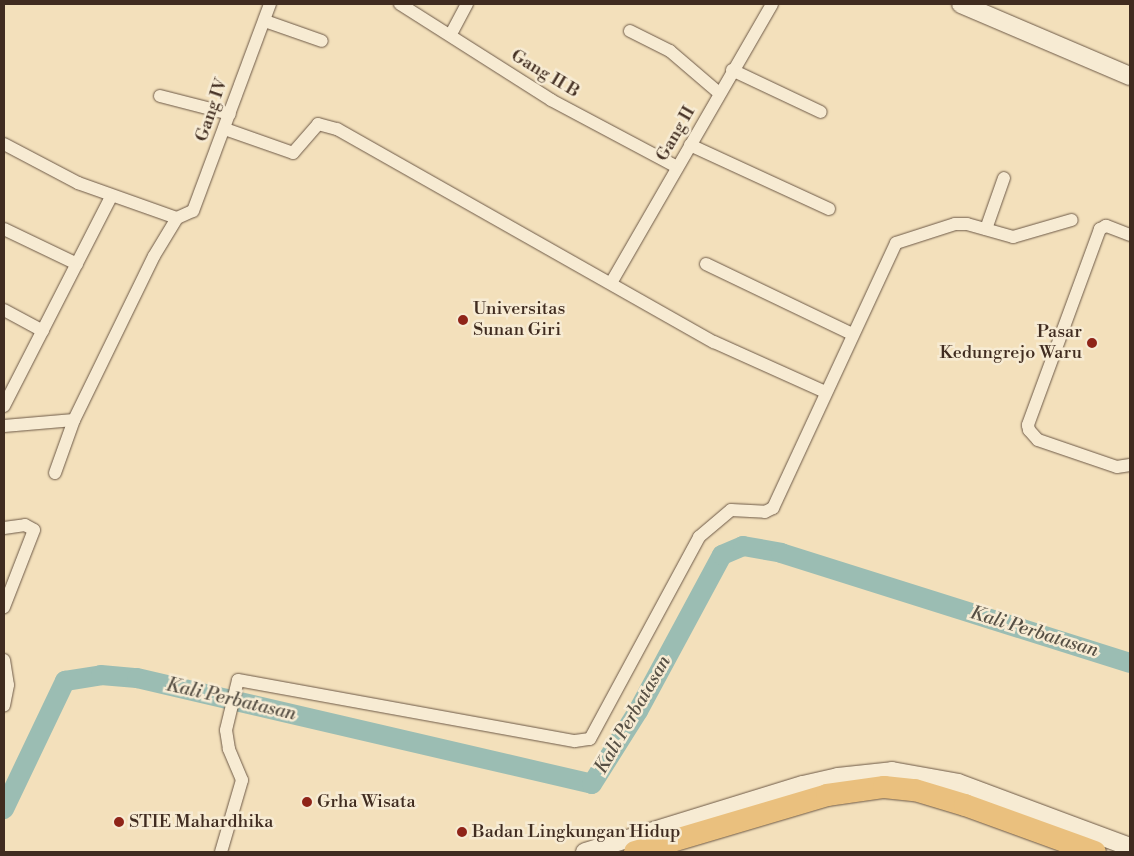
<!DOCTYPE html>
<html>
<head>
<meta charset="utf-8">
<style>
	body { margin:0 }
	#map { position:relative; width:1134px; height:856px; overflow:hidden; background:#f3e0bb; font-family:"Libre Bodoni",serif }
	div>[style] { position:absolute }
	.river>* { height:20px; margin:-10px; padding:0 10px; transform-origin:10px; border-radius:10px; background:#9bbdb3 }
	.roads { filter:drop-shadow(0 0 1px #6d5947) drop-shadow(0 0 1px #6d5947) }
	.street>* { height:12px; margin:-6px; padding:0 6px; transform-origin:6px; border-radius:6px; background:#f7ebd3 }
	.secondary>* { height:18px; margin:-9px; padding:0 9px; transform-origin:9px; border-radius:9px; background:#f7ebd3 }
	.highway>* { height:22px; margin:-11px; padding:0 11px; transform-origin:11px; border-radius:11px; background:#eac07e }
	.dots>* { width:14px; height:14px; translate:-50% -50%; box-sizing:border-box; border:2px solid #f7ebd3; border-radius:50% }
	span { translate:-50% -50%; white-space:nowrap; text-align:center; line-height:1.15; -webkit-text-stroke:5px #f7ebd3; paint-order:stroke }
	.street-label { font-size:18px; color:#402c20 }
	.poi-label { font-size:18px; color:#402c20 }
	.left { translate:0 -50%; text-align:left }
	.right { translate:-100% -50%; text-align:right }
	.water-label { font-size:19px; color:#575045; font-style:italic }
	.frame { position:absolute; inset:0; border:5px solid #402c20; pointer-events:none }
</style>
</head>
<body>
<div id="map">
	<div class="river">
		<div style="left:4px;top:809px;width:142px;rotate:-64.5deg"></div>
		<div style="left:65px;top:681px;width:36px;rotate:-9deg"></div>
		<div style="left:101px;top:675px;width:36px;rotate:5deg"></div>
		<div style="left:137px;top:678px;width:467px;rotate:13.1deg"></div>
		<div style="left:592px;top:784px;width:86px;rotate:-57.8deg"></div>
		<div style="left:638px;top:711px;width:177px;rotate:-61.7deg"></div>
		<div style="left:722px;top:555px;width:23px;rotate:-23deg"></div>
		<div style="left:743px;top:546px;width:39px;rotate:10deg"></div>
		<div style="left:781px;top:553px;width:366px;rotate:17.5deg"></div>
	</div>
	<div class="roads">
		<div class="street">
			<div style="left:400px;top:4px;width:179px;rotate:32.4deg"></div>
			<div style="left:551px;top:100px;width:143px;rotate:28deg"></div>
			<div style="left:265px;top:21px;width:60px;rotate:19.3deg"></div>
			<div style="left:630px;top:31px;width:45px;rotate:26.6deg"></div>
			<div style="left:670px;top:51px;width:65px;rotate:40.6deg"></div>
			<div style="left:451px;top:34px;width:34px;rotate:-62deg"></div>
			<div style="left:732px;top:70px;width:98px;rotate:25.3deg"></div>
			<div style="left:160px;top:96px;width:72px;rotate:14.4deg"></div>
			<div style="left:225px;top:129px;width:72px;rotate:19.4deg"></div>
			<div style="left:293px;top:153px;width:38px;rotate:-49deg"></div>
			<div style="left:318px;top:124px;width:20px;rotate:15deg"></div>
			<div style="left:337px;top:129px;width:433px;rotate:29.5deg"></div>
			<div style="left:714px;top:342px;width:122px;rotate:24.2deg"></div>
			<div style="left:4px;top:144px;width:84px;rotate:27.8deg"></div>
			<div style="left:78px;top:183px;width:105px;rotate:19.5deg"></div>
			<div style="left:690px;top:145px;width:153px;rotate:24.7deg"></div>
			<div style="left:177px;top:218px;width:17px;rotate:-24deg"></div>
			<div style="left:193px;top:211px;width:221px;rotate:-69.6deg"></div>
			<div style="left:4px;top:229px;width:81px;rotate:25.6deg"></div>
			<div style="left:986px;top:229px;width:54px;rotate:-70.6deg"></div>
			<div style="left:1130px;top:235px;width:26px;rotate:-159deg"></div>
			<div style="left:1106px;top:226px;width:7px;rotate:153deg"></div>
			<div style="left:1100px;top:229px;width:209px;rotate:110.2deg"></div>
			<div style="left:1028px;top:425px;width:5px;rotate:79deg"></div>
			<div style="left:1029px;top:430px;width:13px;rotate:48deg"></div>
			<div style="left:1038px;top:440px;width:83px;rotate:18.9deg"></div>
			<div style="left:1117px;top:467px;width:13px;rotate:-9deg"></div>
			<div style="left:706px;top:264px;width:162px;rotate:25.6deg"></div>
			<div style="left:611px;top:283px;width:322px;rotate:-60deg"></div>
			<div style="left:4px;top:310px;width:44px;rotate:28.3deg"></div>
			<div style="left:4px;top:406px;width:235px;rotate:-62.9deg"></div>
			<div style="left:4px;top:426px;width:70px;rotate:-4.9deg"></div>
			<div style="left:55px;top:473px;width:56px;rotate:-70.3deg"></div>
			<div style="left:74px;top:420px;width:182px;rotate:-64deg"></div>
			<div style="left:154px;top:256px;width:44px;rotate:-58.8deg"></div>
			<div style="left:4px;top:528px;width:21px;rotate:-8deg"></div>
			<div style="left:25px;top:525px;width:10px;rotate:29deg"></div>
			<div style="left:34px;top:530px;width:83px;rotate:111.3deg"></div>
			<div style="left:4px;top:660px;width:25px;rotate:81deg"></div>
			<div style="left:8px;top:685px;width:21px;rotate:101deg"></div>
			<div style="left:221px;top:852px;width:75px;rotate:-73.7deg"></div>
			<div style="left:242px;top:780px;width:34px;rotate:-113deg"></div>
			<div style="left:229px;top:749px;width:19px;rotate:-99deg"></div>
			<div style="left:226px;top:730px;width:51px;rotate:-76.5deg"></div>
			<div style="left:238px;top:680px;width:342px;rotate:10.3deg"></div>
			<div style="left:575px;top:741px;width:15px;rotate:-8deg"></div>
			<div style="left:590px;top:739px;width:230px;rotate:-61.6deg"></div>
			<div style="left:699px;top:537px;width:42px;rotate:-40.2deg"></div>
			<div style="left:731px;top:510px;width:34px;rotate:3deg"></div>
			<div style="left:765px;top:512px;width:9px;rotate:-27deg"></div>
			<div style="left:773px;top:508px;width:292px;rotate:-65.1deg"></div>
			<div style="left:896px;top:243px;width:62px;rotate:-17.9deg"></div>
			<div style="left:955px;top:224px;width:12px"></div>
			<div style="left:967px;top:224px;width:48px;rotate:15.8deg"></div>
			<div style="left:1013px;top:237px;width:61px;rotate:-16.1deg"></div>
		</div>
		<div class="secondary">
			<div style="left:961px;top:4px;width:184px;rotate:23.1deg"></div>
			<div style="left:585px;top:852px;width:228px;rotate:-17.1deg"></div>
			<div style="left:803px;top:785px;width:36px;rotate:-13deg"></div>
			<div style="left:838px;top:777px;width:54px;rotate:-6.3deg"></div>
			<div style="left:892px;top:771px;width:67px;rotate:10.3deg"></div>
			<div style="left:958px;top:783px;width:184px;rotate:20.4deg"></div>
		</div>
		<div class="highway">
			<div style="left:635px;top:852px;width:200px;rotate:-16.5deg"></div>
			<div style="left:827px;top:795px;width:58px;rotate:-8deg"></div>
			<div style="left:884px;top:787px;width:31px;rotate:6deg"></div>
			<div style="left:915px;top:790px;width:52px;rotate:16.7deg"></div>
			<div style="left:965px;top:805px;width:138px;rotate:19.9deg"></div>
		</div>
	</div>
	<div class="dots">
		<div style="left:463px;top:320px;background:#8f2418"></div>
		<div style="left:1092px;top:343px;background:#8f2418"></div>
		<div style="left:307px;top:802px;background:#8f2418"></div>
		<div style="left:119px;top:822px;background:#8f2418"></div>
		<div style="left:462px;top:832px;background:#8f2418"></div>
	</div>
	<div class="street-label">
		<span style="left:545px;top:74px;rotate:31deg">Gang II B</span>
		<span style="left:212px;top:110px;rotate:-71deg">Gang IV</span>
		<span style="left:676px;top:134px;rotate:-60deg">Gang II</span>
	</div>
	<div class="poi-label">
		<span class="left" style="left:473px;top:320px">Universitas<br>Sunan Giri</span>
		<span class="right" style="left:1082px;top:343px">Pasar<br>Kedungrejo Waru</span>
		<span class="left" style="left:317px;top:802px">Grha Wisata</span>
		<span class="left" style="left:129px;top:822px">STIE Mahardhika</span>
		<span class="left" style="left:472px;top:832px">Badan Lingkungan Hidup</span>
	</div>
	<div class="water-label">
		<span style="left:1034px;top:632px;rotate:17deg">Kali Perbatasan</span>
		<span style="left:231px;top:700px;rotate:13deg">Kali Perbatasan</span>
		<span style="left:633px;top:715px;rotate:-60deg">Kali Perbatasan</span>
	</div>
	<div class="frame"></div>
</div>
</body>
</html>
